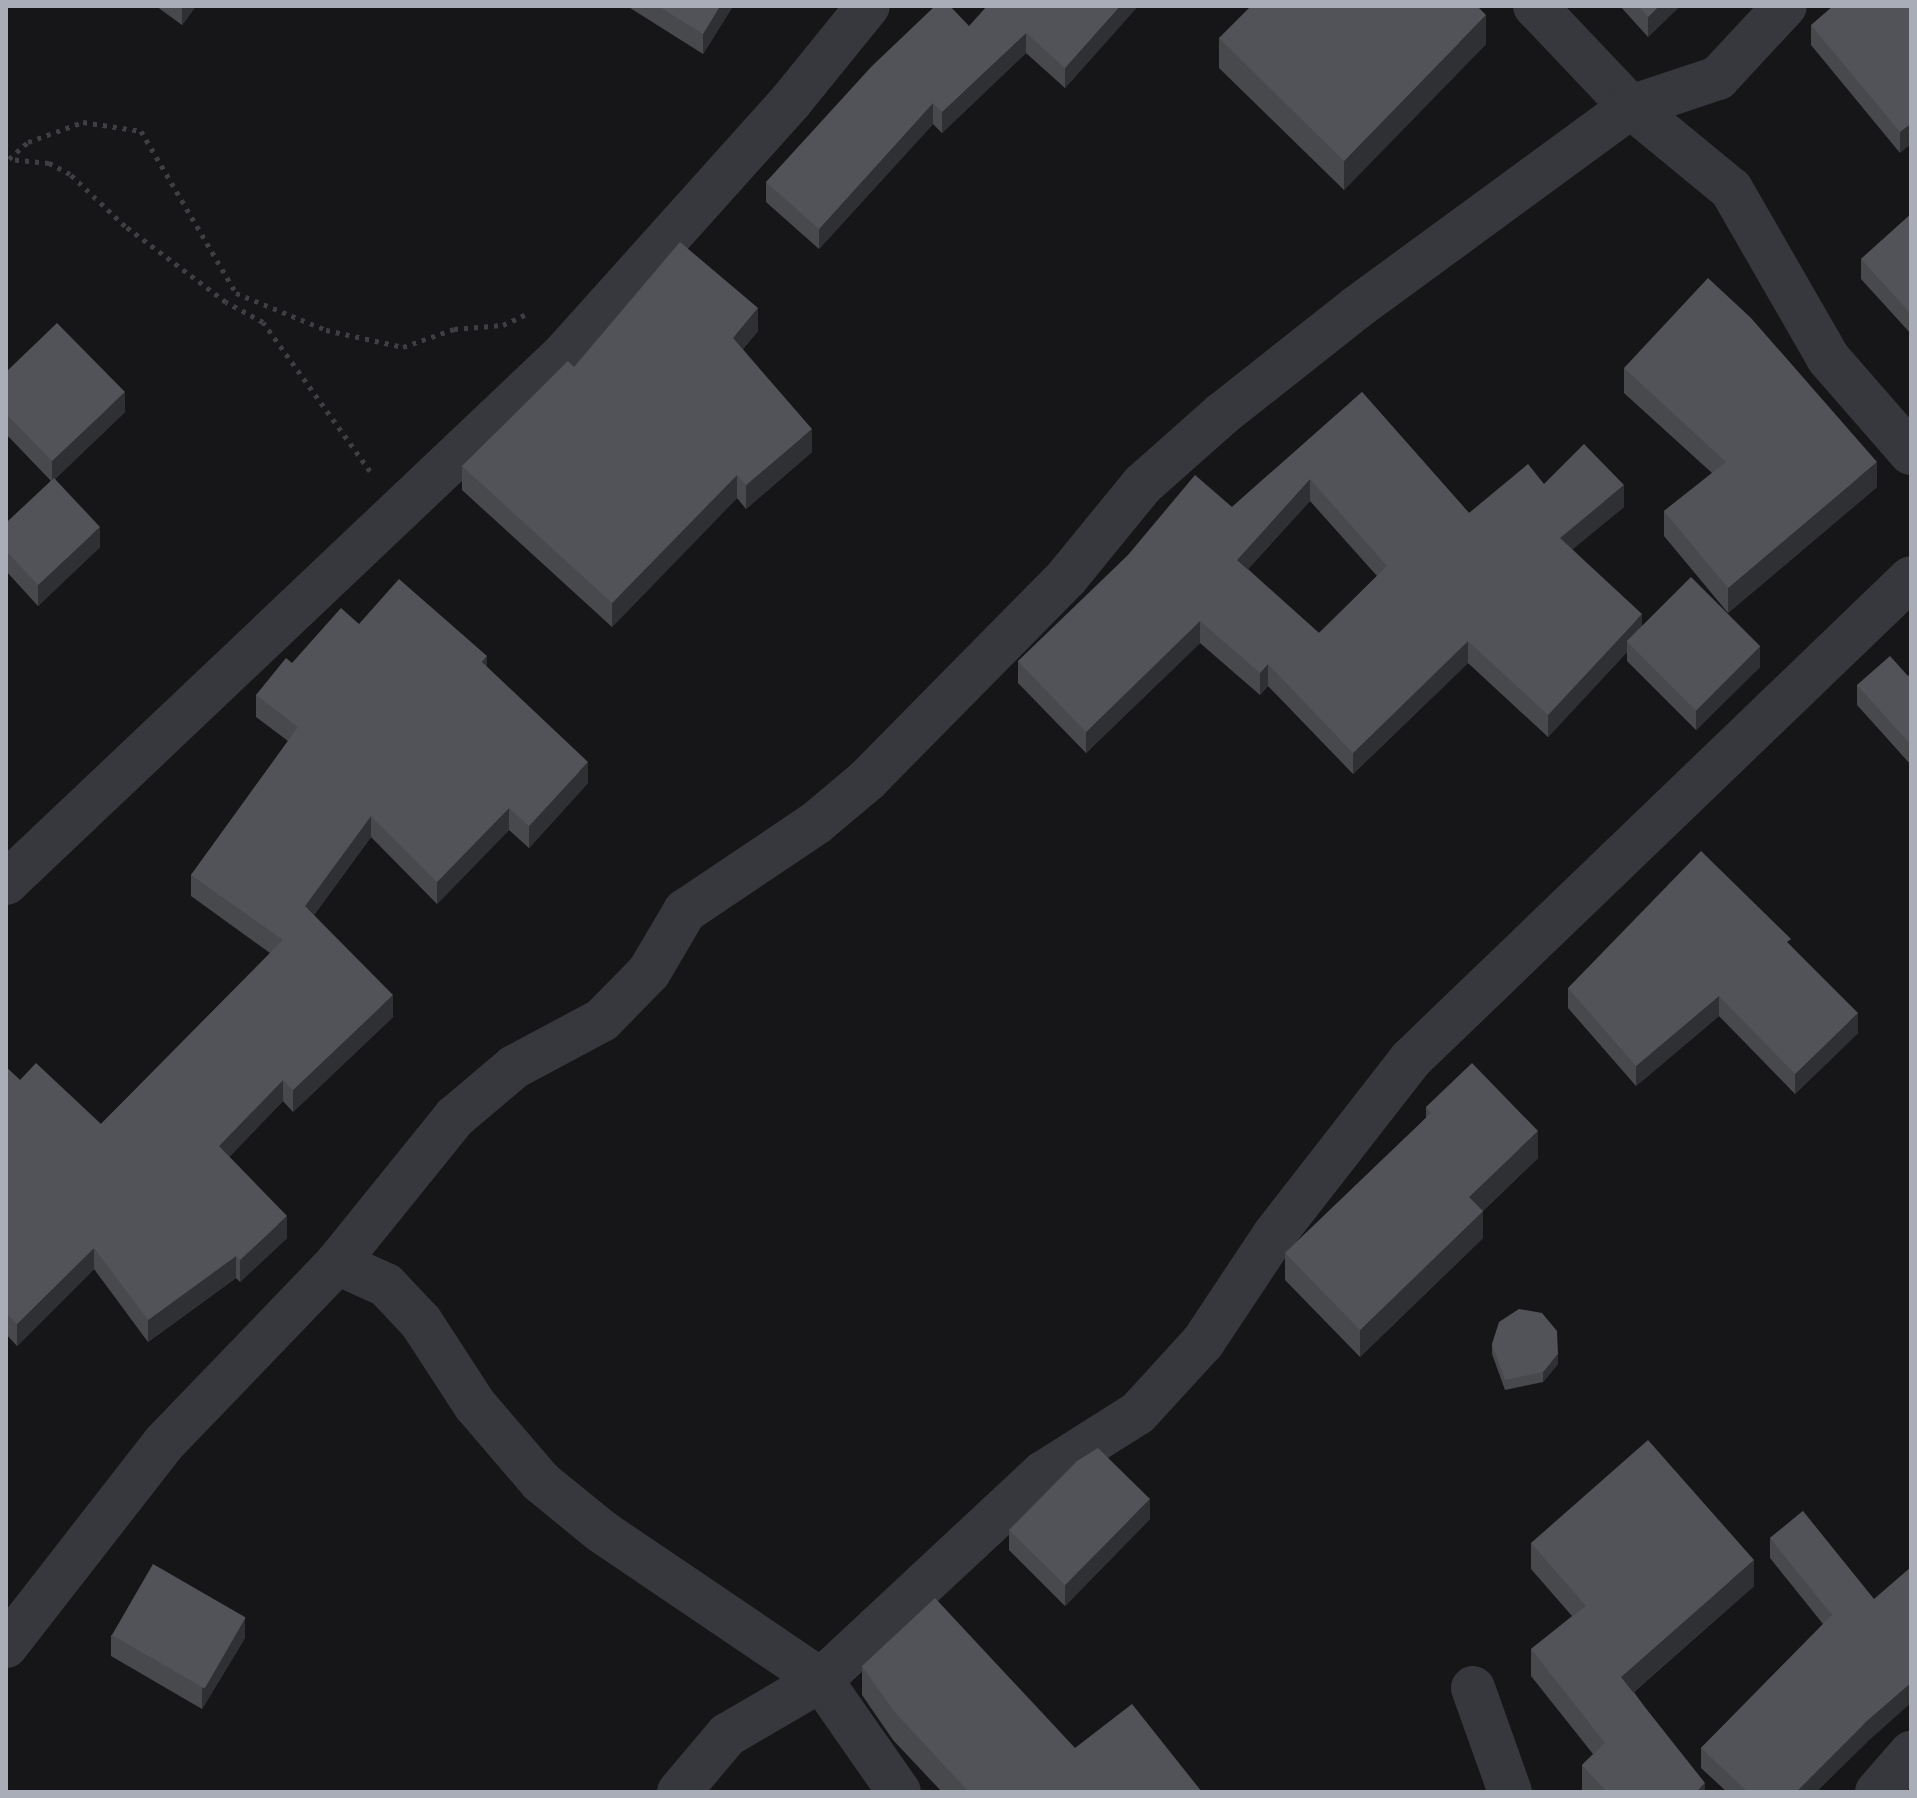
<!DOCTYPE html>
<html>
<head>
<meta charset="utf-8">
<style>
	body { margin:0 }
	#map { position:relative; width:1917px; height:1798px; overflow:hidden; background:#161618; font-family:"Titillium Web",sans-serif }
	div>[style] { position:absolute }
	.path>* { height:5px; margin-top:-2.5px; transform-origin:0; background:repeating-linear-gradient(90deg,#3d3f44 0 4px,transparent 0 10px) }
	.minor>* { height:44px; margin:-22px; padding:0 22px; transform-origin:22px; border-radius:22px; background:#37383d }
	.wall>* { inset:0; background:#47494d }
	.shaded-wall>* { inset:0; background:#2f3033 }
	.building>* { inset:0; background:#525359; transform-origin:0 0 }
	span { translate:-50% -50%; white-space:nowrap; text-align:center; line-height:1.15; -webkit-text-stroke:8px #111113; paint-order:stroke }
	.frame { position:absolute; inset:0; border:8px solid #a8adb8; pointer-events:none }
</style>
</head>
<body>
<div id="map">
	<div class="path">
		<div style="left:370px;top:471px;width:183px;rotate:-125.7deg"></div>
		<div style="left:263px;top:322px;width:42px;rotate:-151.6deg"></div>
		<div style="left:226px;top:302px;width:126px;rotate:-143deg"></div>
		<div style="left:125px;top:226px;width:76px;rotate:-136.6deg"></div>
		<div style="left:70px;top:174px;width:24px;rotate:-152deg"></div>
		<div style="left:49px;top:163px;width:40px;rotate:-174.3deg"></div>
		<div style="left:9px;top:159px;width:25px;rotate:-42deg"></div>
		<div style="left:28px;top:142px;width:59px;rotate:-20deg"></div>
		<div style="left:83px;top:122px;width:59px;rotate:8.8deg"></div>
		<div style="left:141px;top:131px;width:188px;rotate:59.6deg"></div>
		<div style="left:236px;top:293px;width:97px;rotate:22.3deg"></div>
		<div style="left:326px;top:330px;width:79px;rotate:12.4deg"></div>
		<div style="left:403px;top:347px;width:54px;rotate:-19.4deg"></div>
		<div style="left:454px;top:329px;width:49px;rotate:-4.7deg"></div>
		<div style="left:503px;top:325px;width:29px;rotate:-25deg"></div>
	</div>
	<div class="minor">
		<div style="left:1535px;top:6px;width:139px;rotate:46.5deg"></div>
		<div style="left:1631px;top:107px;width:129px;rotate:39.4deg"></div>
		<div style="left:1731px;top:189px;width:195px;rotate:60.1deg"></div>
		<div style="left:1828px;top:358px;width:126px;rotate:48.9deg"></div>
		<div style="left:6px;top:883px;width:769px;rotate:-43.47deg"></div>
		<div style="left:564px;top:354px;width:340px;rotate:-48.1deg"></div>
		<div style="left:791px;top:101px;width:122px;rotate:-51deg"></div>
		<div style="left:337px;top:1263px;width:54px;rotate:24.2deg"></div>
		<div style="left:386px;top:1285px;width:51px;rotate:46.6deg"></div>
		<div style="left:421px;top:1322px;width:99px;rotate:57deg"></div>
		<div style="left:475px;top:1405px;width:101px;rotate:49.4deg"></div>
		<div style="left:541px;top:1482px;width:77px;rotate:39.2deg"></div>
		<div style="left:601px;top:1531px;width:266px;rotate:34.1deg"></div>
		<div style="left:821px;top:1680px;width:136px;rotate:55.1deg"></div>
		<div style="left:6px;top:1646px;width:257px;rotate:-52.1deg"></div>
		<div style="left:164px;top:1443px;width:250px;rotate:-46.1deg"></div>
		<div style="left:337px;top:1263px;width:188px;rotate:-51.1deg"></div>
		<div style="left:455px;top:1117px;width:77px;rotate:-40.3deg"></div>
		<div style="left:514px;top:1067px;width:100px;rotate:-28.1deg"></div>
		<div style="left:602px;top:1020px;width:67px;rotate:-45.6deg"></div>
		<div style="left:649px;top:972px;width:71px;rotate:-59.5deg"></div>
		<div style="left:685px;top:911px;width:158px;rotate:-33.9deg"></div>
		<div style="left:816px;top:823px;width:67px;rotate:-40.1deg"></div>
		<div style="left:867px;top:780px;width:285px;rotate:-45.4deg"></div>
		<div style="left:1067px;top:577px;width:119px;rotate:-50.8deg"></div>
		<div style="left:1142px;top:485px;width:107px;rotate:-41.6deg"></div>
		<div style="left:1222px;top:414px;width:171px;rotate:-38.3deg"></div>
		<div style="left:1356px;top:308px;width:341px;rotate:-36.2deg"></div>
		<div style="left:1631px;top:107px;width:92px;rotate:-18.4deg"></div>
		<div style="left:1718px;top:78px;width:98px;rotate:-47.1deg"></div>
		<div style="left:1473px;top:1688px;width:110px;rotate:70.4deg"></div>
		<div style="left:679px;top:1792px;width:75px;rotate:-49.9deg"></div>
		<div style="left:727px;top:1735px;width:109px;rotate:-30.3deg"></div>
		<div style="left:821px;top:1680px;width:304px;rotate:-43deg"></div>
		<div style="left:1043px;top:1473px;width:112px;rotate:-32.3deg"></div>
		<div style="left:1138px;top:1413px;width:96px;rotate:-47.5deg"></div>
		<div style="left:1203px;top:1342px;width:128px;rotate:-56.4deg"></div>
		<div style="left:1274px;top:1235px;width:222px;rotate:-52.1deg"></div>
		<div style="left:1410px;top:1060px;width:695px;rotate:-43.89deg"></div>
		<div style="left:1877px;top:1792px;width:52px;rotate:-48.9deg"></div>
	</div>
	<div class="wall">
		<div style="clip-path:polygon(156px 6px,196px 6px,182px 25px)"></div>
		<div style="clip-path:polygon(627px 6px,733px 6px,703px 54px)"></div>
		<div style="clip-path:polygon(1138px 6px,1065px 88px,1026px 53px,942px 133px,933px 124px,819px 249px,766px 202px,766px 182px,969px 26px)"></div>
		<div style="clip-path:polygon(1620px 6px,1680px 6px,1648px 37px)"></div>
		<div style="clip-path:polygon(1911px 6px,1900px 153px,1811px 45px,1811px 25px)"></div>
		<div style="clip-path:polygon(1219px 38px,1486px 44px,1344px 190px,1219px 68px)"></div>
		<div style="clip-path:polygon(1911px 214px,1911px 334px,1861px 279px,1861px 259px)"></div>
		<div style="clip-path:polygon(758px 331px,743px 349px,812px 452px,746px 509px,737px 498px,612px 627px,462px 490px,462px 466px,574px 367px)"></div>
		<div style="clip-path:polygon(1624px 368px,1877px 487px,1728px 613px,1664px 536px,1664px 511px,1712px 473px,1624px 393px)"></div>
		<div style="clip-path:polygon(6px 372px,125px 412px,55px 479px,100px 547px,38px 606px,6px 571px,6px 523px,51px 481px,6px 434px)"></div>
		<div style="clip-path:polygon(evenodd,1362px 392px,1469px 513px,1544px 484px,1624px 507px,1572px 549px,1642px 626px,1760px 667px,1696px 730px,1627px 661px,1627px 652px,1548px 737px,1468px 663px,1353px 774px,1268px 686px,1260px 695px,1200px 643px,1086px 753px,1018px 683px,1018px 661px,1232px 507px,1362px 392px,1310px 501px,1377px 576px,1319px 633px,1248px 569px,1310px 501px)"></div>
		<div style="clip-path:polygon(359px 624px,487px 667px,588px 783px,529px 848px,509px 830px,437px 904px,371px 837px,314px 915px,393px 1017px,293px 1112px,283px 1101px,229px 1157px,287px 1238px,240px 1282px,236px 1278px,148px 1342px,94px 1269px,17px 1346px,6px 1334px,6px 1067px,20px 1080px,101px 1124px,270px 953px,191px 896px,191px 875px,288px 741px,256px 717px,256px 695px,292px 663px)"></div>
		<div style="clip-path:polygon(1911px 674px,1911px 765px,1857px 705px,1857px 685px,1908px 676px)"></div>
		<div style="clip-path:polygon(1791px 946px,1858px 1033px,1795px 1094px,1719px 1016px,1636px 1086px,1568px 1008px,1568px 988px)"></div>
		<div style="clip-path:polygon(1426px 1107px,1538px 1158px,1483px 1211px,1483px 1238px,1360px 1357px,1285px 1280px,1285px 1253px,1426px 1118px)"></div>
		<div style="clip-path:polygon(1492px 1344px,1558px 1364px,1543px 1382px,1505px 1390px,1492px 1354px)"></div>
		<div style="clip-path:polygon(1803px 1511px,1867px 1742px,1816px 1792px,1727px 1792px,1701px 1768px,1701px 1748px,1823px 1624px,1770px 1558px,1770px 1538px)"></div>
		<div style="clip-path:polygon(1150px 1519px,1065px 1606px,1009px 1550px,1009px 1530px)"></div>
		<div style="clip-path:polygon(1531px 1543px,1754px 1586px,1634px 1692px,1705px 1792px,1582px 1791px,1582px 1765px,1593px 1754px,1531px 1676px,1531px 1649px,1572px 1616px,1531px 1569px)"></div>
		<div style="clip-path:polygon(111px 1635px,245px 1638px,202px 1709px,111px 1656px)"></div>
		<div style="clip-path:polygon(862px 1666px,1075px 1748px,1202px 1792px,942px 1792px,893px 1740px,862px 1695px)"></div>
	</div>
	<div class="shaded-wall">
		<div style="clip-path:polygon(182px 6px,196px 6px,182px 25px)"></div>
		<div style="clip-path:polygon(720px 6px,733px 6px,703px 54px,703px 34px)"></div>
		<div style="clip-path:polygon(1120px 6px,1138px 6px,1065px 88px,1065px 68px)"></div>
		<div style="clip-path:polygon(1659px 6px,1680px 6px,1648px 37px,1648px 17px)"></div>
		<div style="clip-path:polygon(1486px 15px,1486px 44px,1344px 190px,1344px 161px)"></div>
		<div style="clip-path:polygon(1026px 33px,1026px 53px,942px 133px,942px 112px)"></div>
		<div style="clip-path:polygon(933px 103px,933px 124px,819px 249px,819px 229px)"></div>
		<div style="clip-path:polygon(1911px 124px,1911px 144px,1900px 153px,1900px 132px)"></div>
		<div style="clip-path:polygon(758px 308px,758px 331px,733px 361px,733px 338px)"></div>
		<div style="clip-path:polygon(125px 392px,125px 412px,52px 482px,52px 461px)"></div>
		<div style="clip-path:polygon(812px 429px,812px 452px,746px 509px,746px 485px)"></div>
		<div style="clip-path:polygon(1877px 462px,1877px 487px,1728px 613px,1728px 588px)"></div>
		<div style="clip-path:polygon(737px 475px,737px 498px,612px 627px,612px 603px)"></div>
		<div style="clip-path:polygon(1310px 479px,1310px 501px,1237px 581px,1237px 560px)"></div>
		<div style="clip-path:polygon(1624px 485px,1624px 507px,1560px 560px,1560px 538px)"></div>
		<div style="clip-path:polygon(100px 527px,100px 547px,38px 606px,38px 585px)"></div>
		<div style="clip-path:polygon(1642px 614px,1642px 636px,1627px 641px,1627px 652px,1548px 737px,1548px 715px)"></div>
		<div style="clip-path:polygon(1200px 621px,1200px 643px,1086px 753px,1086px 732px)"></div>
		<div style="clip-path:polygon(1468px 641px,1468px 663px,1353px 774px,1353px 753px)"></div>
		<div style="clip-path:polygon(1760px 646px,1760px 667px,1696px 730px,1696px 709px)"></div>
		<div style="clip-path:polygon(487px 656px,487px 677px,482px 662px)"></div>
		<div style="clip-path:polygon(1268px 664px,1268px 686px,1260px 695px,1260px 673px)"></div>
		<div style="clip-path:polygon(588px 762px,588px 783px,529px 848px,529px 826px)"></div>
		<div style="clip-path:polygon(509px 808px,509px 830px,437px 904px,437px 882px)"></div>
		<div style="clip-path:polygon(371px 816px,371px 837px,305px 927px,305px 906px)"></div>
		<div style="clip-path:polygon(393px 995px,393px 1017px,293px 1112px,293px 1090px)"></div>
		<div style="clip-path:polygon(1719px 996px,1719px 1016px,1636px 1086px,1636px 1066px)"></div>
		<div style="clip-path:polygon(1858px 1013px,1858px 1033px,1795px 1094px,1795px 1074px)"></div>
		<div style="clip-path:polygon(283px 1080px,283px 1101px,219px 1168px,219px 1146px)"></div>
		<div style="clip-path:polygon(1538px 1131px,1538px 1158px,1469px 1224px,1469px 1197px)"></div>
		<div style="clip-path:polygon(1483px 1211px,1483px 1238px,1360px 1357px,1360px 1330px)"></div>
		<div style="clip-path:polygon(287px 1216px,287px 1238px,240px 1282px,240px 1260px)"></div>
		<div style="clip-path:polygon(94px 1248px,94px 1269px,17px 1346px,17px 1324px)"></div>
		<div style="clip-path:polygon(236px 1256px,236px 1278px,148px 1342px,148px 1320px)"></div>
		<div style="clip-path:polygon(1558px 1354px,1558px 1364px,1543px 1382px,1543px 1372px)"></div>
		<div style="clip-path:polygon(1150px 1499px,1150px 1519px,1065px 1606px,1065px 1585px)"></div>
		<div style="clip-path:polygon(1754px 1560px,1754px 1586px,1621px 1703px,1621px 1677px)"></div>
		<div style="clip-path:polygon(245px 1618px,245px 1638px,202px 1709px,202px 1689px)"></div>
		<div style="clip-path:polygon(1911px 1683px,1911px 1703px,1867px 1742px,1816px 1792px,1796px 1792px,1867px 1721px)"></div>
		<div style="clip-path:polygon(1705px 1783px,1705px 1792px,1696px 1792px)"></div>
	</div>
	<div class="building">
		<div style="clip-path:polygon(658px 6px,720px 6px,703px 34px)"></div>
		<div style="clip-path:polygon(935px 6px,950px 6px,969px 26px,987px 6px,1120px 6px,1065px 68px,1026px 33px,942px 112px,933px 103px,819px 229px,766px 182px,872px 66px)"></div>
		<div style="clip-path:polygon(1251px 6px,1477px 6px,1486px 15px,1344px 161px,1219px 38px)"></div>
		<div style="clip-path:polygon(1638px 6px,1659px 6px,1648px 17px)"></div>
		<div style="clip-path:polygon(1833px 6px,1911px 6px,1911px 124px,1900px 132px,1811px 25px)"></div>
		<div style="clip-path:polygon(1911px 214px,1911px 314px,1861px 259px)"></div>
		<div style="clip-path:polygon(680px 242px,758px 308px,733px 338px,812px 429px,746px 485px,737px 475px,612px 603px,462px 466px,568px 361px,574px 367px)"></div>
		<div style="clip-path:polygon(1708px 278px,1751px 318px,1877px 462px,1728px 588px,1664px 511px,1726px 462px,1624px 368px)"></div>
		<div style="clip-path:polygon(57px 323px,125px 392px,52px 461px,6px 414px,6px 372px)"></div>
		<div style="clip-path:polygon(evenodd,1362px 392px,1469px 513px,1528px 464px,1544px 484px,1584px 444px,1624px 485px,1560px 538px,1642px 614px,1548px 715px,1468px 641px,1353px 753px,1268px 664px,1260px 673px,1200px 621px,1086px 732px,1018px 661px,1128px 555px,1195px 475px,1232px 507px,1362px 392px,1310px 479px,1387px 566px,1319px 633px,1237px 560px,1310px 479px)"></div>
		<div style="clip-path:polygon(54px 478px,100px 527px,38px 585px,6px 551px,6px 523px)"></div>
		<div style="left:1691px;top:577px;width:98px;height:91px;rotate:45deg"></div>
		<div style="clip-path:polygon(399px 579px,487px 656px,482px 662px,588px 762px,529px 826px,509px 808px,437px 882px,371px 816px,305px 906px,393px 995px,293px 1090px,283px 1080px,219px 1146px,287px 1216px,240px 1260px,236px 1256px,148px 1320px,94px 1248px,17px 1324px,6px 1313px,6px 1067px,20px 1080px,36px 1063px,101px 1124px,283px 940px,191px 875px,298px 727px,256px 695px,286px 658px,292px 663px,341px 608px,359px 624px)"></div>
		<div style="clip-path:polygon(1890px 656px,1908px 676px,1911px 674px,1911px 745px,1857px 685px)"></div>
		<div style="clip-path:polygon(1701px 851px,1791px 939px,1787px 942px,1858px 1013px,1795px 1074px,1719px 996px,1636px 1066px,1568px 988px)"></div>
		<div style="clip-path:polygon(1472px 1063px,1538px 1131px,1469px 1197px,1483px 1211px,1360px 1330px,1285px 1253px,1431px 1113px,1426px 1107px)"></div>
		<div style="clip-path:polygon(1519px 1309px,1542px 1313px,1557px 1331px,1558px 1354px,1543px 1372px,1505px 1380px,1492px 1344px,1499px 1322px)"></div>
		<div style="clip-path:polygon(1648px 1440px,1754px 1560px,1621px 1677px,1705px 1783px,1696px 1792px,1607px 1792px,1582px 1765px,1605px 1743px,1531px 1649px,1586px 1606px,1531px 1543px)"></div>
		<div style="clip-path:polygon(1098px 1448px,1150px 1499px,1065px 1585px,1009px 1530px,1077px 1461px)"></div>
		<div style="clip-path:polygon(1803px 1511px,1874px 1599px,1911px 1567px,1911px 1683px,1867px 1721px,1796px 1792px,1748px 1792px,1701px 1748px,1832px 1615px,1770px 1538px)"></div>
		<div style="left:153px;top:1564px;width:107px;height:82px;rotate:30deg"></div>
		<div style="clip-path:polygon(935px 1598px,1075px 1748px,1132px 1704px,1202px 1792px,969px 1792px,893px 1710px,862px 1666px)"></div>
	</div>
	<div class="frame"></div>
</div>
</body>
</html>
